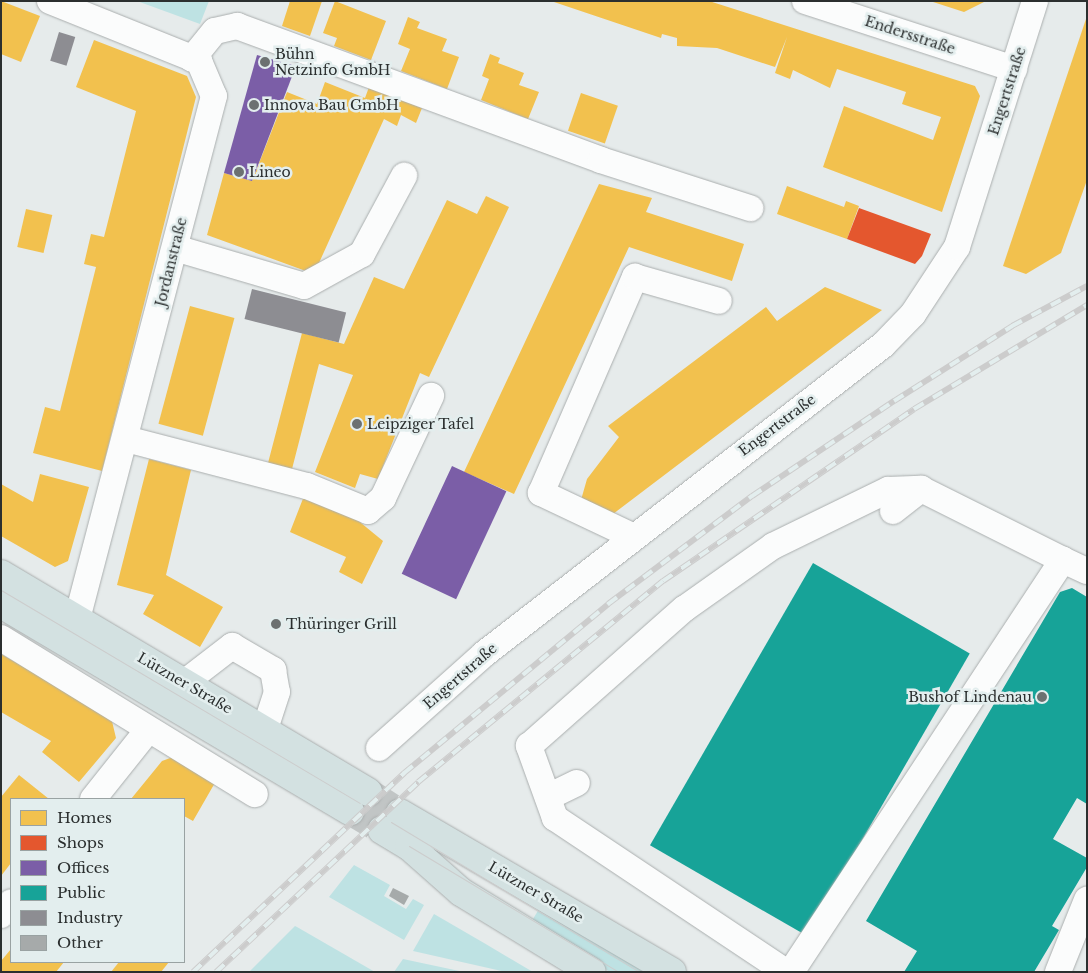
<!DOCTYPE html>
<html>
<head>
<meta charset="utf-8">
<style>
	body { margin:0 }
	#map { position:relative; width:1088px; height:973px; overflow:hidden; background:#e6ebeb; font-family:"Libre Baskerville",serif }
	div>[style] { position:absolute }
	.green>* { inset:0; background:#bee2e3 }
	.homes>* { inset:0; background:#f2c14e; transform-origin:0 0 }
	.shops>* { inset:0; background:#e4572e }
	.offices>* { inset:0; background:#7b5ea7; transform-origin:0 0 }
	.public>* { inset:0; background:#17a398; transform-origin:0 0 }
	.industry>* { inset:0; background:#8d8d92; transform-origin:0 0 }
	.building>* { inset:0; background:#a6aaaa }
	.major-tunnel>* { height:28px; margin-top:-14px; transform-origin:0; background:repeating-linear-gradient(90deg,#c1c5c5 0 28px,transparent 0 42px) }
	.roads { filter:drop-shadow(0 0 1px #aaaeae) drop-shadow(0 0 1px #aaaeae) }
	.minor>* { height:26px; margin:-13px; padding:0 13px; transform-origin:13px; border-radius:13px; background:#fbfcfc }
	.major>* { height:28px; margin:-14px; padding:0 14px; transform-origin:14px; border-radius:14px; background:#d3e1e1 }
	.tram>* { height:1px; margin:-0.5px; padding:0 0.5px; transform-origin:0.5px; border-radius:0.5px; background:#ccc }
	.rail>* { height:5.5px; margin-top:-2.75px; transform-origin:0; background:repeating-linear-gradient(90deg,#e3eeee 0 11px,#ccc 0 22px); box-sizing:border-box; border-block:1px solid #ccc }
	.dots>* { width:14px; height:14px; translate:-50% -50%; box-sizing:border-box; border:2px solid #e3eeee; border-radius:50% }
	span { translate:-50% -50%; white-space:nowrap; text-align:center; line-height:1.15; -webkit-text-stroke:5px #e3eeee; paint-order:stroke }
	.street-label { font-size:14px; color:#2b2f2f }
	.poi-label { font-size:14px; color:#2b2f2f }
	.left { translate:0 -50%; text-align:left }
	.right { translate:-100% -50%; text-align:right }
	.frame { position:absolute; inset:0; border:2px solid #2b2f2f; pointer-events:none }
	.legend { position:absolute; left:10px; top:798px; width:175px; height:165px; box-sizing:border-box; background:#e3eeee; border:1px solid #99a2a2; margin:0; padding:6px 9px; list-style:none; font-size:15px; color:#2b2f2f }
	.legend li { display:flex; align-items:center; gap:10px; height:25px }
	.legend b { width:25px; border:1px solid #99a2a2 }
</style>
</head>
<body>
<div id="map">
	<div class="green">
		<div style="clip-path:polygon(137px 1px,209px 1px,200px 24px)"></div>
		<div style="clip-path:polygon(354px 865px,390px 885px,384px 896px,406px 909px,413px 899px,424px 905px,404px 940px,329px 897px)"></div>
		<div style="clip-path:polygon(542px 904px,656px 972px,610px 972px,530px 924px)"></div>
		<div style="clip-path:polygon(434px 914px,484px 943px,533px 972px,506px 972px,413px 951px)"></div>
		<div style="clip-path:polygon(295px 926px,297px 927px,375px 972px,249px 972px)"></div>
		<div style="clip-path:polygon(403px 959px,464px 972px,394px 972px)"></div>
	</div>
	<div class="homes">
		<div style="clip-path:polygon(1px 1px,40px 16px,21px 62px,1px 54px)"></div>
		<div style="clip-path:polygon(290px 1px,322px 1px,310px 36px,282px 26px)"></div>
		<div style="clip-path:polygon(335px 1px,386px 21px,371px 60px,334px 46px,337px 38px,323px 33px)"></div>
		<div style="clip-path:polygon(551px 1px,709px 1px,975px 86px,980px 96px,942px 212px,823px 167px,844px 106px,933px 140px,941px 117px,902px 104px,906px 92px,837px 69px,830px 88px,793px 70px,790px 79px,775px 73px,787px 37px,775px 67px,717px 48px,677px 46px,677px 38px,662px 34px,661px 38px)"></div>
		<div style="clip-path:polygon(930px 1px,986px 1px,964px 12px)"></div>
		<div style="clip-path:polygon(408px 17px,420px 22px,417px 28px,447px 39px,442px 51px,459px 57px,447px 89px,401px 71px,410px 49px,398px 44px)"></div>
		<div style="clip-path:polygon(1086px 19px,1087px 180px,1061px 253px,1026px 274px,1003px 266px)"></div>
		<div style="clip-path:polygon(94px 40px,187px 76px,196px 97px,102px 471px,33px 453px,45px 407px,60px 411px,96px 267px,84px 264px,91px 234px,104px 237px,136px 111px,76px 87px)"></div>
		<div style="clip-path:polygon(490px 54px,500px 58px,498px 63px,524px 73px,519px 85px,539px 92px,528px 119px,481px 100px,489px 79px,482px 76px)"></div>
		<div style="clip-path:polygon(325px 82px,365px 98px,369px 87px,422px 108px,416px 123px,401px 115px,397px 126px,384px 119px,314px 274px,207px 235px,224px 173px,252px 181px,287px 92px,317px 104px)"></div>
		<div style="left:581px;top:93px;width:39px;height:40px;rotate:19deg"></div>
		<div style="clip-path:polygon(599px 184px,652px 198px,646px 212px,744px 244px,732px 281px,629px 247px,514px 494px,464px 472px)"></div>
		<div style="clip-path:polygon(787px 186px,844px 207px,846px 201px,859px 206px,847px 239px,777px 214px)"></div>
		<div style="clip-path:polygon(486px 196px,509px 207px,429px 377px,420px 373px,378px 479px,360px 474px,355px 488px,315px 472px,353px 375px,319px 364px,292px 469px,268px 463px,302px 333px,344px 344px,374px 277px,404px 289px,447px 200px,477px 214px)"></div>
		<div style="left:26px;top:209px;width:27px;height:39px;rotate:13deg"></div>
		<div style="clip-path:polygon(825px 287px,882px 310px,613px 514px,581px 500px,587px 479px,619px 437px,608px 426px,766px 307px,777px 321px)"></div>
		<div style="left:190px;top:306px;width:46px;height:122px;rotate:15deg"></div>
		<div style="clip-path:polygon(149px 459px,191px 470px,166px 575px,223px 607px,200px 647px,143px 614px,154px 595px,117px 585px)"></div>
		<div style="clip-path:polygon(40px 474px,89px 487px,68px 561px,55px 567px,1px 536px,1px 484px,33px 502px)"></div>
		<div style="clip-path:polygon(304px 496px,344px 509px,383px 541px,362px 584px,339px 572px,346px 557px,290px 532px)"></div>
		<div style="clip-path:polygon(1px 654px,111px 717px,116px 738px,79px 782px,42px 752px,51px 741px,1px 712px)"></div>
		<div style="clip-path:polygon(173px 757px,216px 781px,193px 821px,184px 816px,184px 799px,131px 799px,162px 761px)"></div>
		<div style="clip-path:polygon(19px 775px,49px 799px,11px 799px,11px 863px,1px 876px,1px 797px)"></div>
		<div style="clip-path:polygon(11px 949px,11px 962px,64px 962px,56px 972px,1px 972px,1px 961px)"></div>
		<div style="clip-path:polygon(119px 962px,169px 962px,161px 972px,111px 972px)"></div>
	</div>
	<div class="shops">
		<div style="clip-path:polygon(859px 208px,931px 234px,922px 256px,915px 264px,847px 239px)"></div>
	</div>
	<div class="offices">
		<div style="clip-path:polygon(257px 55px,296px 66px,252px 181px,224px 173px)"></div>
		<div style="left:452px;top:466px;width:60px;height:119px;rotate:25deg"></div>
	</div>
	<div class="public">
		<div style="left:813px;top:563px;width:181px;height:326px;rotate:30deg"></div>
		<div style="clip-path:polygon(1072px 588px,1087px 597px,1087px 804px,1077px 798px,1053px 839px,1087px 858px,1087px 867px,1052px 926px,1059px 930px,1034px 972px,904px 972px,917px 951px,866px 921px,1060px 592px)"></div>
	</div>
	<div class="industry">
		<div style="left:59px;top:32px;width:17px;height:30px;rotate:17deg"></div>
		<div style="left:252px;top:289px;width:97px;height:31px;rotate:14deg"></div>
	</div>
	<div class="building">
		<div style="clip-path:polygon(393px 888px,409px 896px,404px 905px,389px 896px)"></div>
	</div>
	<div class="major-tunnel">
		<div style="left:368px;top:792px;width:38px;rotate:33deg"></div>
		<div style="left:350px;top:811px;width:37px;rotate:31deg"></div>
	</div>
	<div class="roads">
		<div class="minor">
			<div style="left:50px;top:1px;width:161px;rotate:21.9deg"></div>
			<div style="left:199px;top:61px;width:38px;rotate:67deg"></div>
			<div style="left:214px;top:96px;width:541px;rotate:104.68deg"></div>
			<div style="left:805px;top:1px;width:220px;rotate:18deg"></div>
			<div style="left:192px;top:59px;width:36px;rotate:-51deg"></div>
			<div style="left:215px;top:31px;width:23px;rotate:-13deg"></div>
			<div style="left:237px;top:26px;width:388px;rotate:20.2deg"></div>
			<div style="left:601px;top:160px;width:157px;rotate:17.9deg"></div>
			<div style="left:175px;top:248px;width:134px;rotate:16.4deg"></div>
			<div style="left:304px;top:286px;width:66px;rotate:-28.9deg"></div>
			<div style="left:362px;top:254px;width:89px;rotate:-61.7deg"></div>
			<div style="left:126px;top:439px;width:187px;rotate:14.6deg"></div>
			<div style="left:307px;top:486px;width:66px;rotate:22.3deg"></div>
			<div style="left:368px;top:511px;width:20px;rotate:-41deg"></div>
			<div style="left:383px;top:498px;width:113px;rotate:-64.8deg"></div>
			<div style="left:893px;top:511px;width:36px;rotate:-38deg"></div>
			<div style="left:632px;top:536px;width:101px;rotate:-154.7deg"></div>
			<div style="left:541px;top:493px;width:236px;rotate:-66.5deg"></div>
			<div style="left:635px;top:277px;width:87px;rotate:15.9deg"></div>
			<div style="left:1px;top:638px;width:298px;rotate:31.6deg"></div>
			<div style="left:184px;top:683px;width:61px;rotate:-37.6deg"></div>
			<div style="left:232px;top:646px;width:48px;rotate:30.3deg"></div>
			<div style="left:273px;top:670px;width:22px;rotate:80deg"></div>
			<div style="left:277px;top:692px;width:40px;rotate:108deg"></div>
			<div style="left:379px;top:748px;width:141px;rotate:-41.8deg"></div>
			<div style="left:484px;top:654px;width:505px;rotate:-37.76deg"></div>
			<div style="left:883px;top:345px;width:43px;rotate:-45.9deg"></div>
			<div style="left:913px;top:314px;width:80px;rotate:-56.7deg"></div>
			<div style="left:957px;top:247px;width:258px;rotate:-72.4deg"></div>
			<div style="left:548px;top:797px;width:32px;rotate:-26deg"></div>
			<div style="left:93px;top:799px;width:88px;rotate:-51.4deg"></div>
			<div style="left:1px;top:915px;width:16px;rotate:-52deg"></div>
			<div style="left:786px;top:972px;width:278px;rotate:-146.3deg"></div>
			<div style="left:555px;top:818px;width:77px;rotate:-109.9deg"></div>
			<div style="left:529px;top:746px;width:207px;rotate:-41.5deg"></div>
			<div style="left:684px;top:609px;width:109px;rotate:-35.3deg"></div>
			<div style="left:773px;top:546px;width:128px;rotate:-26deg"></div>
			<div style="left:888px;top:490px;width:33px;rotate:-2deg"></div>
			<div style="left:921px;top:489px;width:159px;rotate:26.6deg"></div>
			<div style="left:791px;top:972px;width:494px;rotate:-56.6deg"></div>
			<div style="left:1063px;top:560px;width:26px;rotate:25deg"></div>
			<div style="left:1058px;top:972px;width:78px;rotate:-68.1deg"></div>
		</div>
		<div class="major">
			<div style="left:1px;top:574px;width:427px;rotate:30.7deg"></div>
			<div style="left:1px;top:604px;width:406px;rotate:30.7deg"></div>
			<div style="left:400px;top:813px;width:315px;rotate:30.3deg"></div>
			<div style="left:382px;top:830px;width:31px;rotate:31deg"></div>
			<div style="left:409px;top:846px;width:69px;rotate:41.5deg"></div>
			<div style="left:461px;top:892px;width:153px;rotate:31.4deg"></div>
		</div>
	</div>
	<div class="tram">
		<div style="left:1px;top:590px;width:417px;rotate:30.7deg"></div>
		<div style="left:391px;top:822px;width:291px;rotate:31.1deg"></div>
		<div style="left:409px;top:846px;width:245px;rotate:31deg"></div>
	</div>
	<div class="rail">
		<div style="left:193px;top:972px;width:290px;rotate:-43.3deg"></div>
		<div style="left:404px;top:773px;width:265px;rotate:-39.6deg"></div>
		<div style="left:608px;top:604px;width:180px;rotate:-36.9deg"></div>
		<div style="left:752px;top:496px;width:171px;rotate:-33.8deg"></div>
		<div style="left:894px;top:401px;width:140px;rotate:-32.4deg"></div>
		<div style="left:1012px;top:326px;width:85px;rotate:-28.1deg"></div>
		<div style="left:216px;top:972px;width:277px;rotate:-43.2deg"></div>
		<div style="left:418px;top:782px;width:317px;rotate:-39.4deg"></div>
		<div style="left:663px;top:581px;width:304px;rotate:-34.4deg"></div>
		<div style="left:914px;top:409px;width:202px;rotate:-31deg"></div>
	</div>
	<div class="dots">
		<div style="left:265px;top:62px;background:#6c7171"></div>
		<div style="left:254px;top:105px;background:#6c7171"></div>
		<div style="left:239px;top:172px;background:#6c7171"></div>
		<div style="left:357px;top:424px;background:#6c7171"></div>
		<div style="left:276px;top:624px;background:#6c7171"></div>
		<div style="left:1042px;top:697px;background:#6c7171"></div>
	</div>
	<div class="street-label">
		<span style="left:910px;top:35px;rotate:18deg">Endersstraße</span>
		<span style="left:1007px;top:91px;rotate:-72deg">Engertstraße</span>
		<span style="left:171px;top:262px;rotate:-76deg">Jordanstraße</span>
		<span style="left:777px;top:425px;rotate:-37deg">Engertstraße</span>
		<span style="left:460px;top:676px;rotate:-41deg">Engertstraße</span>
		<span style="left:185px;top:683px;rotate:30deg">Lützner Straße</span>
		<span style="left:536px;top:892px;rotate:30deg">Lützner Straße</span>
	</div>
	<div class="poi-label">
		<span class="left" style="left:275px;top:62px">Bühn<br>Netzinfo GmbH</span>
		<span class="left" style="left:264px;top:105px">Innova Bau GmbH</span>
		<span class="left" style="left:249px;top:172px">Lineo</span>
		<span class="left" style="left:367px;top:424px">Leipziger Tafel</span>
		<span class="left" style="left:286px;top:624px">Thüringer Grill</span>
		<span class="right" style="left:1032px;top:697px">Bushof Lindenau</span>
	</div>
	<div class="frame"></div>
	<ul class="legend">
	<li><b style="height:14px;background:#f2c14e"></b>Homes</li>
	<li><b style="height:14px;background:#e4572e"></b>Shops</li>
	<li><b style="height:14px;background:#7b5ea7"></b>Offices</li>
	<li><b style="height:14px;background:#17a398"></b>Public</li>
	<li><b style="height:14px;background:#8d8d92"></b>Industry</li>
	<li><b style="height:14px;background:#a6aaaa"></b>Other</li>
	</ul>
</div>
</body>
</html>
